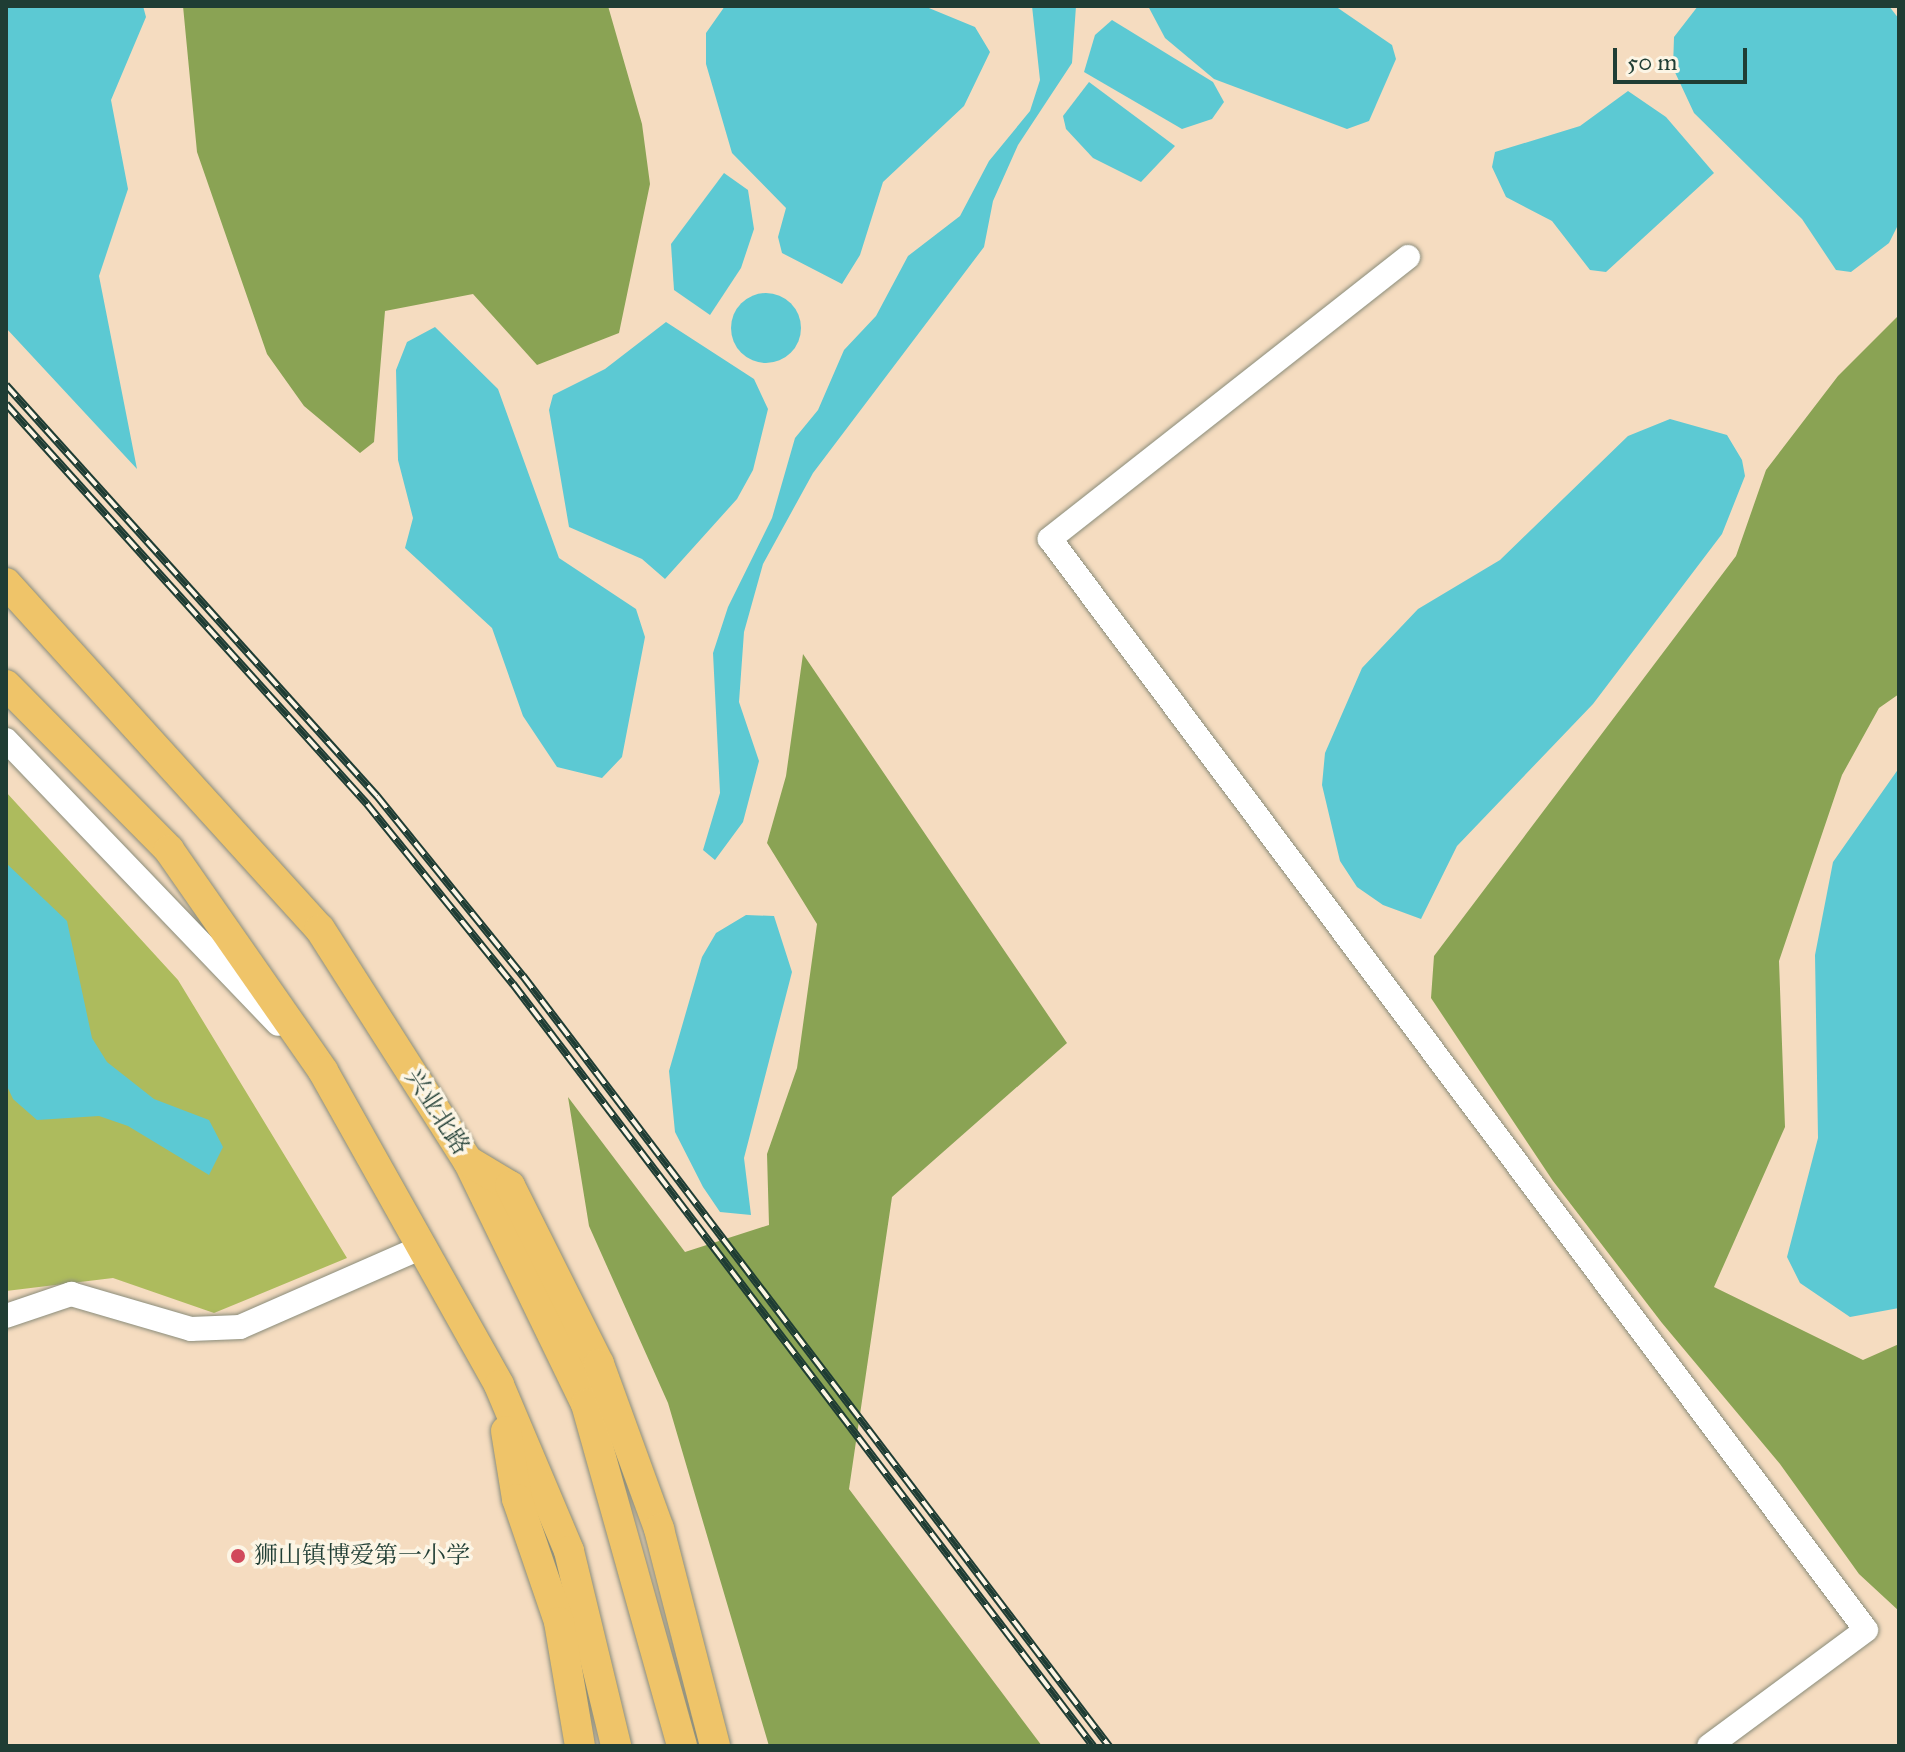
<!DOCTYPE html>
<html>
<head>
<meta charset="utf-8">
<style>
	body { margin:0 }
	#map { position:relative; width:1905px; height:1752px; overflow:hidden; background:#f5dcc0; font-family:"IM FELL Great Primer","Noto Serif SC",serif }
	div>[style] { position:absolute }
	.green>* { inset:0; background:#adbb5d }
	.forest>* { inset:0; background:#8aa354 }
	.water>* { inset:0; background:#5cc9d3 }
	.round { border-radius:50% }
	.roads { filter:drop-shadow(0 0 2px #8a8c7a) drop-shadow(0 0 2px #8a8c7a) }
	.minor>* { height:24px; margin:-12px; padding:0 12px; transform-origin:12px; border-radius:12px; background:#fff }
	.major>* { height:30px; margin:-15px; padding:0 15px; transform-origin:15px; border-radius:15px; background:#efc469 }
	.rail>* { height:8px; margin-top:-4px; transform-origin:0; background:repeating-linear-gradient(90deg,#fcf5e5 0 15px,#1f3d34 0 30px); box-sizing:border-box; border-block:2px solid #1f3d34 }
	.dots>* { width:22px; height:22px; translate:-50% -50%; box-sizing:border-box; border:4px solid #fcf5e5; border-radius:50% }
	span { translate:-50% -50%; white-space:nowrap; text-align:center; line-height:1.15; -webkit-text-stroke:7px #fcf5e5; paint-order:stroke }
	.street-label { font-size:24px; color:#1f3d34 }
	.poi-label { font-size:24px; color:#1f3d34 }
	.left { translate:0 -50%; text-align:left }
	.frame { position:absolute; inset:0; border:8px solid #1f3d34; pointer-events:none }
	.scale { position:absolute; left:1613px; top:48px; width:134px; height:36px; box-sizing:border-box; border:4px solid #1f3d34; border-top:0; padding-left:10px; font-size:24px; line-height:28px; white-space:nowrap; color:#1f3d34; -webkit-text-stroke:6px #fcf5e5; paint-order:stroke }
</style>
</head>
<body>
<div id="map">
	<div class="green">
		<div style="clip-path:polygon(6px 792px,178px 980px,347px 1258px,214px 1313px,113px 1278px,6px 1291px)"></div>
	</div>
	<div class="forest">
		<div style="clip-path:polygon(183px 6px,608px 6px,642px 124px,650px 184px,619px 333px,537px 365px,473px 294px,385px 311px,374px 442px,360px 453px,304px 406px,267px 354px,197px 152px)"></div>
		<div style="clip-path:polygon(1899px 315px,1899px 694px,1879px 708px,1842px 775px,1779px 961px,1785px 1127px,1714px 1287px,1863px 1360px,1899px 1344px,1899px 1611px,1859px 1574px,1780px 1464px,1662px 1323px,1553px 1181px,1431px 998px,1434px 956px,1736px 556px,1766px 470px,1838px 376px)"></div>
		<div style="clip-path:polygon(803px 654px,1067px 1043px,892px 1197px,849px 1489px,1042px 1746px,769px 1746px,668px 1403px,589px 1226px,568px 1097px,685px 1252px,769px 1225px,767px 1154px,797px 1068px,817px 924px,767px 843px,786px 776px)"></div>
	</div>
	<div class="water">
		<div style="clip-path:polygon(6px 6px,143px 6px,146px 17px,111px 100px,128px 189px,99px 276px,137px 469px,6px 328px)"></div>
		<div style="clip-path:polygon(725px 6px,924px 6px,975px 27px,990px 52px,964px 106px,883px 182px,860px 255px,842px 284px,782px 253px,778px 237px,786px 208px,732px 153px,706px 64px,706px 33px)"></div>
		<div style="clip-path:polygon(1032px 6px,1076px 6px,1072px 63px,1018px 145px,993px 201px,984px 247px,813px 473px,763px 564px,744px 632px,739px 702px,759px 761px,743px 822px,715px 860px,703px 850px,720px 793px,713px 653px,728px 607px,772px 518px,795px 438px,818px 410px,844px 350px,876px 316px,908px 256px,960px 216px,989px 161px,1030px 111px,1040px 80px)"></div>
		<div style="clip-path:polygon(1148px 6px,1335px 6px,1392px 45px,1396px 59px,1369px 121px,1347px 129px,1214px 79px,1165px 38px)"></div>
		<div style="clip-path:polygon(1698px 6px,1889px 6px,1899px 19px,1899px 223px,1889px 243px,1851px 272px,1836px 270px,1802px 219px,1694px 113px,1673px 68px,1674px 37px)"></div>
		<div style="clip-path:polygon(1112px 20px,1213px 82px,1224px 102px,1212px 119px,1182px 129px,1084px 72px,1095px 35px)"></div>
		<div style="clip-path:polygon(1089px 82px,1175px 146px,1141px 182px,1093px 158px,1066px 129px,1063px 116px)"></div>
		<div style="clip-path:polygon(1628px 91px,1666px 117px,1714px 173px,1606px 272px,1590px 270px,1552px 221px,1506px 197px,1492px 167px,1495px 152px,1580px 126px)"></div>
		<div style="clip-path:polygon(724px 173px,748px 190px,754px 229px,741px 268px,710px 315px,674px 290px,671px 244px)"></div>
		<div class="round" style="left:731px;top:293px;width:70px;height:70px"></div>
		<div style="clip-path:polygon(666px 322px,754px 379px,768px 409px,753px 470px,737px 499px,665px 579px,642px 559px,569px 527px,549px 410px,553px 395px,605px 369px)"></div>
		<div style="clip-path:polygon(435px 327px,498px 389px,559px 558px,636px 609px,645px 637px,622px 757px,602px 778px,557px 767px,523px 716px,492px 628px,405px 548px,413px 518px,398px 460px,396px 370px,407px 342px)"></div>
		<div style="clip-path:polygon(1670px 419px,1727px 435px,1742px 460px,1745px 476px,1722px 534px,1593px 704px,1457px 846px,1421px 919px,1383px 905px,1357px 887px,1340px 861px,1322px 785px,1325px 753px,1362px 668px,1418px 609px,1500px 560px,1628px 436px)"></div>
		<div style="clip-path:polygon(1899px 768px,1899px 1308px,1850px 1317px,1800px 1283px,1787px 1257px,1818px 1138px,1815px 955px,1833px 862px)"></div>
		<div style="clip-path:polygon(6px 863px,67px 921px,92px 1038px,107px 1062px,154px 1099px,209px 1120px,223px 1147px,209px 1175px,128px 1126px,99px 1116px,37px 1120px,13px 1099px,6px 1084px)"></div>
		<div style="clip-path:polygon(746px 915px,774px 916px,792px 972px,744px 1158px,751px 1215px,720px 1212px,703px 1187px,675px 1132px,669px 1071px,702px 957px,716px 933px)"></div>
	</div>
	<div class="roads">
		<div class="minor">
			<div style="left:1408px;top:257px;width:456px;rotate:141.8deg"></div>
			<div style="left:1050px;top:539px;width:1362px;rotate:53.21deg"></div>
			<div style="left:1866px;top:1630px;width:195px;rotate:143.5deg"></div>
			<div style="left:6px;top:740px;width:393px;rotate:46.2deg"></div>
			<div style="left:6px;top:1316px;width:69px;rotate:-18.7deg"></div>
			<div style="left:71px;top:1294px;width:125px;rotate:16.3deg"></div>
			<div style="left:191px;top:1329px;width:49px;rotate:-2.3deg"></div>
			<div style="left:240px;top:1327px;width:199px;rotate:-23.7deg"></div>
		</div>
		<div class="major">
			<div style="left:6px;top:583px;width:467px;rotate:47.8deg"></div>
			<div style="left:320px;top:929px;width:275px;rotate:57.5deg"></div>
			<div style="left:468px;top:1161px;width:270px;rotate:64.1deg"></div>
			<div style="left:586px;top:1404px;width:355px;rotate:74.3deg"></div>
			<div style="left:6px;top:685px;width:232px;rotate:45.3deg"></div>
			<div style="left:169px;top:850px;width:269px;rotate:55.1deg"></div>
			<div style="left:323px;top:1071px;width:360px;rotate:60.7deg"></div>
			<div style="left:499px;top:1385px;width:180px;rotate:67.1deg"></div>
			<div style="left:569px;top:1551px;width:201px;rotate:76.4deg"></div>
			<div style="left:468px;top:1161px;width:49px;rotate:30.8deg"></div>
			<div style="left:510px;top:1186px;width:199px;rotate:63.4deg"></div>
			<div style="left:599px;top:1364px;width:176px;rotate:70deg"></div>
			<div style="left:659px;top:1529px;width:224px;rotate:75.5deg"></div>
			<div style="left:506px;top:1431px;width:69px;rotate:80.8deg"></div>
			<div style="left:517px;top:1499px;width:130px;rotate:71.1deg"></div>
			<div style="left:559px;top:1622px;width:126px;rotate:80.4deg"></div>
		</div>
	</div>
	<div class="rail">
		<div style="left:6px;top:385px;width:554px;rotate:47.93deg"></div>
		<div style="left:377px;top:796px;width:232px;rotate:51deg"></div>
		<div style="left:523px;top:976px;width:968px;rotate:52.73deg"></div>
		<div style="left:6px;top:404px;width:539px;rotate:47.93deg"></div>
		<div style="left:367px;top:804px;width:232px;rotate:51deg"></div>
		<div style="left:513px;top:984px;width:958px;rotate:52.72deg"></div>
	</div>
	<div class="dots">
		<div style="left:238px;top:1556px;background:#d1495b"></div>
	</div>
	<div class="street-label">
		<span style="left:437px;top:1112px;rotate:57deg">兴业北路</span>
	</div>
	<div class="poi-label">
		<span class="left" style="left:254px;top:1556px">狮山镇博爱第一小学</span>
	</div>
	<div class="frame"></div>
	<div class="scale">50 m</div>
</div>
</body>
</html>
